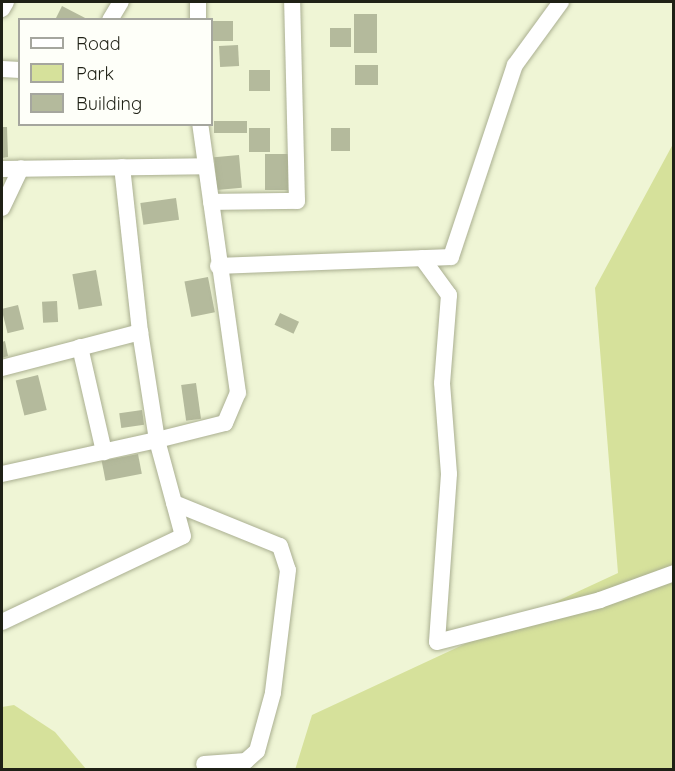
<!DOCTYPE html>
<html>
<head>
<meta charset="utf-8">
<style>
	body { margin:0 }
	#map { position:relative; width:675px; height:771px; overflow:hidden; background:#eff5d5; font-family:Quicksand,sans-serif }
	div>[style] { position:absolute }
	.green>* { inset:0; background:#d6e19b }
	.building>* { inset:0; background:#b4ba9c; transform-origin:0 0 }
	.roads { filter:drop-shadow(0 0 2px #aaaf91) drop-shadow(0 0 2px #aaaf91) }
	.street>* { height:16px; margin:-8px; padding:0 8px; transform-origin:8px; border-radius:8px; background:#fff }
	span { translate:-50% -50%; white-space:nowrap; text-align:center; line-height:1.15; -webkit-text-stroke:6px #fefff9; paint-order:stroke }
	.frame { position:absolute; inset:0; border:3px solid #1f2116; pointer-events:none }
	.legend { position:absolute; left:18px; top:18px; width:195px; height:108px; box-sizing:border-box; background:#fefff9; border:2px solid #a5a69e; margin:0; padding:8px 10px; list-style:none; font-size:18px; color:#1f2116 }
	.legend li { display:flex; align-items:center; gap:12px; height:30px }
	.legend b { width:30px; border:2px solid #a5a69e }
</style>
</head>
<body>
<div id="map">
	<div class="green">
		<div style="clip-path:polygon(673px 144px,673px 769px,295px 770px,312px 715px,618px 573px,595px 288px)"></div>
		<div style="clip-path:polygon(14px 705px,55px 732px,86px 769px,2px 769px,2px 707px)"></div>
	</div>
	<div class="building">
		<div style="clip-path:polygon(62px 6px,89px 20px,55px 20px)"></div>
		<div style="left:354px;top:14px;width:23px;height:39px"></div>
		<div style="left:212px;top:21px;width:21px;height:20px"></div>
		<div style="left:330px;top:28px;width:21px;height:19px"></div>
		<div style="left:238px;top:45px;width:21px;height:19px;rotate:87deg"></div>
		<div style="left:355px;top:65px;width:23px;height:20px"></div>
		<div style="left:270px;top:70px;width:21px;height:21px;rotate:90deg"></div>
		<div style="left:214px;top:121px;width:33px;height:12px"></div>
		<div style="clip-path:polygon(2px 127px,7px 127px,8px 157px,2px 158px)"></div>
		<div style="left:249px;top:128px;width:21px;height:24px"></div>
		<div style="left:331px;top:128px;width:19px;height:23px"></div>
		<div style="left:265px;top:154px;width:23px;height:36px"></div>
		<div style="left:239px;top:155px;width:33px;height:25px;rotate:85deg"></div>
		<div style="left:176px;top:198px;width:22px;height:36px;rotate:82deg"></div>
		<div style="left:96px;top:270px;width:36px;height:24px;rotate:80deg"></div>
		<div style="left:208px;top:277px;width:36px;height:24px;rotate:79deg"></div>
		<div style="left:57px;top:301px;width:21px;height:15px;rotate:87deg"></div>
		<div style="left:18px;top:305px;width:25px;height:17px;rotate:76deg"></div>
		<div style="left:280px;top:313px;width:21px;height:13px;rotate:25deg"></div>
		<div style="clip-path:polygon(5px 341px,8px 356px,2px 358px,2px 342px)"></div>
		<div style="left:38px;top:375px;width:36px;height:23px;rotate:76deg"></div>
		<div style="left:196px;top:383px;width:36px;height:15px;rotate:82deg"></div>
		<div style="left:142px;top:410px;width:15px;height:23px;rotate:82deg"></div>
		<div style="left:138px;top:454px;width:20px;height:37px;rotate:79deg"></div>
	</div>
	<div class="roads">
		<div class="street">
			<div style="left:198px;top:2px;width:18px;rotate:90deg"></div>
			<div style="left:2px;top:9px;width:8px;rotate:-60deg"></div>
			<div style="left:110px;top:20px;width:21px;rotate:-59deg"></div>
			<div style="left:2px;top:69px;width:18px;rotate:3deg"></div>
			<div style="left:2px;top:169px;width:204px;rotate:-0.8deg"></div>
			<div style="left:211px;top:202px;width:86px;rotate:-0.7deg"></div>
			<div style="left:297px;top:201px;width:199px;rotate:-91.4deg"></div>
			<div style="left:2px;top:208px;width:44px;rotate:-64.6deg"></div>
			<div style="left:422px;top:258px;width:46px;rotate:53.9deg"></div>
			<div style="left:449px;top:295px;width:88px;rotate:94.5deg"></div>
			<div style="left:442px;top:383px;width:91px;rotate:85.6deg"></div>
			<div style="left:449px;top:474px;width:168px;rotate:94.1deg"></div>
			<div style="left:437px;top:642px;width:168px;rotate:-14.4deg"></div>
			<div style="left:600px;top:600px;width:79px;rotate:-20deg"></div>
			<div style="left:218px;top:266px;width:233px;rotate:-2.2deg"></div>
			<div style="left:451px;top:257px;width:202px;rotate:-71.6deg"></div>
			<div style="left:515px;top:65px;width:78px;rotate:-53.9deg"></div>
			<div style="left:80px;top:347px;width:108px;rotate:77.1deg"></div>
			<div style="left:2px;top:368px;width:143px;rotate:-14.6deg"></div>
			<div style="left:2px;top:474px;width:159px;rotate:-12.4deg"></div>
			<div style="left:157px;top:440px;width:109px;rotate:-98.9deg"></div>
			<div style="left:140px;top:332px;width:166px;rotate:-96.2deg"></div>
			<div style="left:174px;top:503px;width:114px;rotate:22.1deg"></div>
			<div style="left:280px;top:546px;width:25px;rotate:72deg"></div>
			<div style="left:288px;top:570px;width:124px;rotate:97deg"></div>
			<div style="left:273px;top:693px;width:60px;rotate:105.4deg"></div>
			<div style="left:257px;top:751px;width:15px;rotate:138deg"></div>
			<div style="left:246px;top:761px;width:42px;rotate:175.9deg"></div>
			<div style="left:2px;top:622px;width:200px;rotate:-25.4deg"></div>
			<div style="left:183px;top:536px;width:99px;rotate:-105.2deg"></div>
			<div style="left:157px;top:440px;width:70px;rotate:-14deg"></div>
			<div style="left:225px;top:423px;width:33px;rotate:-67deg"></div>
			<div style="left:238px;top:393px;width:272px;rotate:-98deg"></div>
		</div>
	</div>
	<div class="frame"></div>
	<ul class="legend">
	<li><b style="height:8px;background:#fff"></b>Road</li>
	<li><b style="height:16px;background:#d6e19b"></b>Park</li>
	<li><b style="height:16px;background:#b4ba9c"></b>Building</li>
	</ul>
</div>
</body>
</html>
